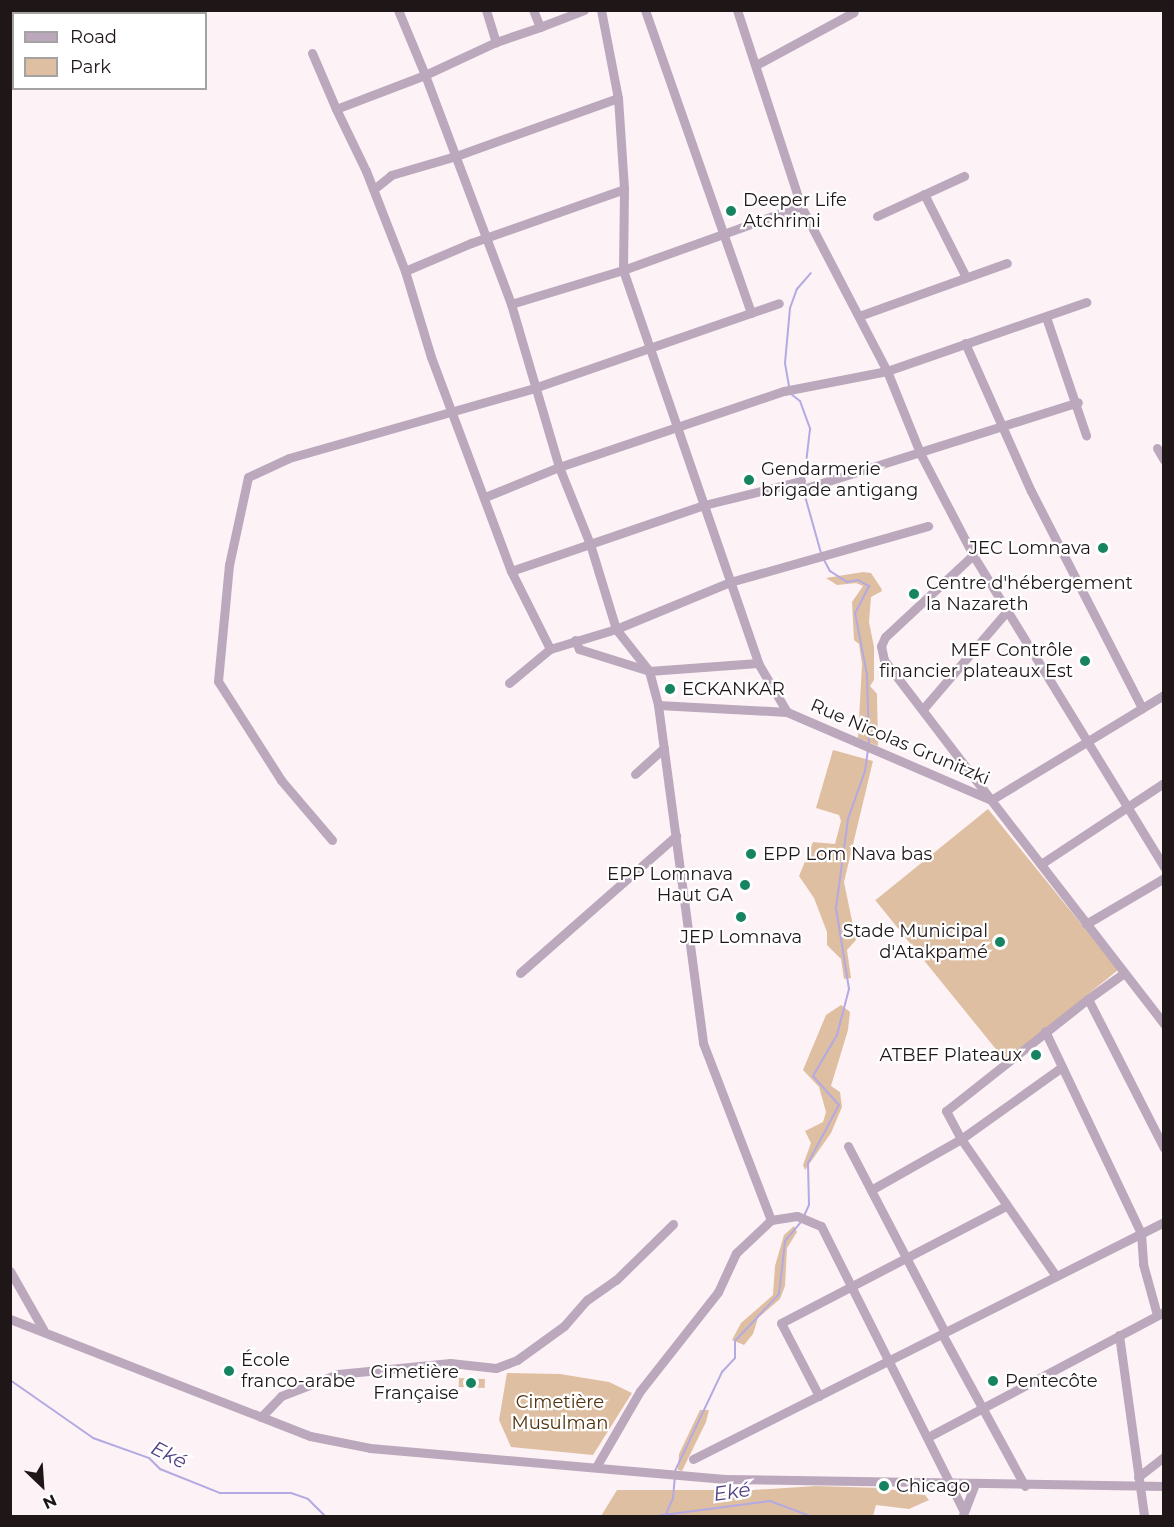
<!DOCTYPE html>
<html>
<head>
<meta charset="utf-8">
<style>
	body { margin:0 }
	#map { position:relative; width:1174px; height:1527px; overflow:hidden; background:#fdf2f5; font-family:Montserrat,sans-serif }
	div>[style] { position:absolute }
	.green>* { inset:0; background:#dfbfa1; transform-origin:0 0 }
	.stream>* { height:2px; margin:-1px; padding:0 1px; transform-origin:1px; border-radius:1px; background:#b3a9e3 }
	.minor>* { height:9px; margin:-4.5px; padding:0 4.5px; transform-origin:4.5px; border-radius:4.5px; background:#bca8bd }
	.dots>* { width:16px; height:16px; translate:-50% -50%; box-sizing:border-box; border:3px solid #fff; border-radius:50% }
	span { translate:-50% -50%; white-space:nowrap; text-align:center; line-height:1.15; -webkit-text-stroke:4.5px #fff; paint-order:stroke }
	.poi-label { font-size:18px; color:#1f1618 }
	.left { translate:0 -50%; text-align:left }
	.right { translate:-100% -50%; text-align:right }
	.street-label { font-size:18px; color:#1f1618 }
	.park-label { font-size:18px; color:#50310c }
	.water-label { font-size:20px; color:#504085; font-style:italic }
	.frame { position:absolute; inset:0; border:12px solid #1f1618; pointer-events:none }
	.legend { position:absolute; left:12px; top:12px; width:195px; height:78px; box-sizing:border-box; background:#fff; border:2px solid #a5a2a3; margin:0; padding:8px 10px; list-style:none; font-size:18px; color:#1f1618 }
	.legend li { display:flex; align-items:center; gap:12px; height:30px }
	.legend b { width:30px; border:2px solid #a5a2a3 }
	.north { position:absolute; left:12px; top:1455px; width:60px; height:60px; -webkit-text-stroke:4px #fff; paint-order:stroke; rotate:155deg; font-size:16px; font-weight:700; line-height:24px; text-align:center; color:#1f1618 }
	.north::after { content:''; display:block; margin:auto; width:21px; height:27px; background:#1f1618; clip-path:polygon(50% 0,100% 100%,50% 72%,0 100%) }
</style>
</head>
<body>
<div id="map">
	<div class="green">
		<div style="clip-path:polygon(863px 572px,871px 573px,881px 588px,882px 591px,871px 597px,869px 622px,874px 647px,874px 680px,870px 686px,877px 694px,878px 746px,858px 738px,862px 664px,859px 644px,854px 640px,852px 602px,863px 586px,856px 583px,837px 585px,826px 578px)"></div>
		<div style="clip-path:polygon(833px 750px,873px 761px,844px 882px,856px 940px,847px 950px,851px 978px,844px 979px,841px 959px,827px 945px,827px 932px,814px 898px,799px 876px,813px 842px,835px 844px,841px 821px,839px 815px,816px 808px)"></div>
		<div style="left:988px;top:809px;width:207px;height:145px;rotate:51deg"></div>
		<div style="clip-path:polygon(841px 1005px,850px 1012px,848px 1030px,831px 1086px,840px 1092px,842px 1107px,831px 1133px,805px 1170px,803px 1165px,811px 1143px,805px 1131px,823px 1122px,826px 1112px,819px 1087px,803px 1070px,826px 1015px)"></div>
		<div style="clip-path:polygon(794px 1226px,797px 1232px,787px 1248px,785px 1286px,780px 1299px,758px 1318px,753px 1334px,744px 1345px,732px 1340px,741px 1323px,773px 1295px,775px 1266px,784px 1235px)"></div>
		<div style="clip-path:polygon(507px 1373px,560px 1374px,609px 1382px,632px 1393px,593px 1455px,511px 1447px,499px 1420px)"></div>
		<div style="left:459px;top:1378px;width:26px;height:9px;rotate:2deg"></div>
		<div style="clip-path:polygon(700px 1410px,709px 1410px,706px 1422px,682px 1471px,678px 1470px,679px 1454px)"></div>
		<div style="clip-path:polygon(816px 1486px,882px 1488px,925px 1495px,929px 1500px,909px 1509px,876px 1505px,873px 1516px,601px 1516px,617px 1490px,753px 1490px)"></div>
	</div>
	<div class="stream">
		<div style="left:789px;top:386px;width:23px;rotate:-100deg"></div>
		<div style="left:785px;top:363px;width:55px;rotate:-84.8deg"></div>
		<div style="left:790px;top:308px;width:20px;rotate:-70deg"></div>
		<div style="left:797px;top:289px;width:21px;rotate:-49deg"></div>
		<div style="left:791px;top:394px;width:11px;rotate:38deg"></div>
		<div style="left:800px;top:401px;width:30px;rotate:70deg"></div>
		<div style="left:810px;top:429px;width:51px;rotate:96.7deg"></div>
		<div style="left:803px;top:489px;width:66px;rotate:74.3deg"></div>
		<div style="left:823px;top:558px;width:15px;rotate:62deg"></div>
		<div style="left:830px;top:571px;width:20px;rotate:33deg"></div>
		<div style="left:847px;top:582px;width:11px;rotate:-10deg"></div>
		<div style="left:858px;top:580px;width:13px;rotate:29deg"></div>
		<div style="left:869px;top:586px;width:30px;rotate:117deg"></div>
		<div style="left:855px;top:613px;width:62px;rotate:78.9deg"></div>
		<div style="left:867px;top:674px;width:70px;rotate:88.4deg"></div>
		<div style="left:804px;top:1216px;width:12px;rotate:-66deg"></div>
		<div style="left:809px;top:1205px;width:42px;rotate:-91.4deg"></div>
		<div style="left:808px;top:1163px;width:66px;rotate:-61.9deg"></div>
		<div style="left:839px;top:1105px;width:39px;rotate:-132deg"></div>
		<div style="left:813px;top:1076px;width:48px;rotate:-59.7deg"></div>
		<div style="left:837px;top:1035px;width:48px;rotate:-75.4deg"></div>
		<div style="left:849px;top:989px;width:82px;rotate:-99.1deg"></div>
		<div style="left:836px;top:908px;width:90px;rotate:-82.3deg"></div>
		<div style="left:848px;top:819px;width:51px;rotate:-70.5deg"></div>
		<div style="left:865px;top:771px;width:21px;rotate:-82deg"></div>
		<div style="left:10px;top:1380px;width:101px;rotate:34.9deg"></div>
		<div style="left:93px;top:1438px;width:59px;rotate:19.7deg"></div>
		<div style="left:149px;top:1458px;width:16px;rotate:45deg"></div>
		<div style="left:160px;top:1469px;width:65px;rotate:21.8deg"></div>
		<div style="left:220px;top:1493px;width:71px"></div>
		<div style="left:291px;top:1493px;width:18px;rotate:19deg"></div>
		<div style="left:308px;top:1499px;width:24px;rotate:45deg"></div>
		<div style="left:675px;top:1471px;width:110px;rotate:-64.6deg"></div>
		<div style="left:722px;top:1372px;width:19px;rotate:-47deg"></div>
		<div style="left:735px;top:1358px;width:17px;rotate:-90deg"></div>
		<div style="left:735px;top:1341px;width:64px;rotate:-46.9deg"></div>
		<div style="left:779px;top:1294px;width:53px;rotate:-83.5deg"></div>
		<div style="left:785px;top:1241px;width:26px;rotate:-50deg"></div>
		<div style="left:666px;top:1514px;width:17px;rotate:-66deg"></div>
		<div style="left:673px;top:1498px;width:21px;rotate:-85deg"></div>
		<div style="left:656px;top:1516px;width:115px;rotate:-7.5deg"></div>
		<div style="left:770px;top:1501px;width:43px;rotate:20.6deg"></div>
	</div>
	<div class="minor">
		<div style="left:398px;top:10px;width:70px;rotate:67.4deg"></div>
		<div style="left:425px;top:75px;width:95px;rotate:159.1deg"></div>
		<div style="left:336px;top:109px;width:69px;rotate:64.2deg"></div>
		<div style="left:366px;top:171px;width:107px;rotate:68.7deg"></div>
		<div style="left:405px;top:271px;width:90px;rotate:73.2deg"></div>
		<div style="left:431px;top:357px;width:228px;rotate:69.5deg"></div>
		<div style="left:511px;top:571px;width:87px;rotate:63.4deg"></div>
		<div style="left:486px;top:10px;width:34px;rotate:73deg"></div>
		<div style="left:496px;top:42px;width:78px;rotate:155.1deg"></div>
		<div style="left:425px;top:75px;width:245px;rotate:69.4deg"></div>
		<div style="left:511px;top:304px;width:170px;rotate:73.6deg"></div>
		<div style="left:559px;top:467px;width:83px;rotate:68.1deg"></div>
		<div style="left:590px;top:544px;width:89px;rotate:73deg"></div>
		<div style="left:616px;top:629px;width:53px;rotate:51.8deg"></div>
		<div style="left:649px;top:671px;width:35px;rotate:75deg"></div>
		<div style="left:658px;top:705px;width:341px;rotate:82.4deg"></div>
		<div style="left:703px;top:1043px;width:190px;rotate:69deg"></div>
		<div style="left:771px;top:1220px;width:48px;rotate:136.7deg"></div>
		<div style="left:736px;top:1253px;width:43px;rotate:114.8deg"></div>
		<div style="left:718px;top:1292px;width:126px;rotate:128.2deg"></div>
		<div style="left:640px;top:1391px;width:88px;rotate:120.1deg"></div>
		<div style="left:601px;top:10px;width:90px;rotate:79.1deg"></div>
		<div style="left:618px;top:98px;width:91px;rotate:86.2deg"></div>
		<div style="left:624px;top:189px;width:81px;rotate:90.7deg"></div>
		<div style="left:623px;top:270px;width:416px;rotate:71deg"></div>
		<div style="left:758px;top:663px;width:57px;rotate:59.4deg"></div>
		<div style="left:645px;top:10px;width:321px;rotate:70.7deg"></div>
		<div style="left:737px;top:10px;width:206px;rotate:71.9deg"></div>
		<div style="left:801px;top:206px;width:186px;rotate:62.5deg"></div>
		<div style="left:887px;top:371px;width:91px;rotate:68deg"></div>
		<div style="left:921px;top:455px;width:113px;rotate:62.5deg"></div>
		<div style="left:973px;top:555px;width:366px;rotate:58.5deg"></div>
		<div style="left:540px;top:27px;width:47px;rotate:-21.1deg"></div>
		<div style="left:496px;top:42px;width:46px;rotate:-18.8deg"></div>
		<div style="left:540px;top:27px;width:18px;rotate:-112deg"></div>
		<div style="left:312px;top:53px;width:61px;rotate:66.8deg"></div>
		<div style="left:756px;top:65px;width:111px;rotate:-28.4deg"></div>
		<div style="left:374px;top:189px;width:22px;rotate:-39deg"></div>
		<div style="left:391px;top:175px;width:68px;rotate:-16.3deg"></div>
		<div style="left:456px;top:156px;width:172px;rotate:-19.7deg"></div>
		<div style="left:924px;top:194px;width:93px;rotate:63.2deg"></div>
		<div style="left:877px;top:216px;width:96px;rotate:-24.7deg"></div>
		<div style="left:405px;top:271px;width:72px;rotate:-23deg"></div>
		<div style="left:471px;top:243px;width:162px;rotate:-19.4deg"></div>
		<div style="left:511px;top:304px;width:117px;rotate:-16.9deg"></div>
		<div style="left:623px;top:270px;width:189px;rotate:-19.8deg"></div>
		<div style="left:859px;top:316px;width:157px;rotate:-19.7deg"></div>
		<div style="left:1046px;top:317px;width:125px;rotate:71.3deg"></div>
		<div style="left:965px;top:343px;width:162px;rotate:66deg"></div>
		<div style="left:1031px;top:491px;width:244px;rotate:62.9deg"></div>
		<div style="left:1157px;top:448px;width:14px;rotate:60deg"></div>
		<div style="left:806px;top:488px;width:285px;rotate:-17.5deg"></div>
		<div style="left:485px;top:497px;width:80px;rotate:-22.1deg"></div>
		<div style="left:559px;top:467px;width:237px;rotate:-18.7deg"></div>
		<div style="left:784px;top:391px;width:105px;rotate:-11deg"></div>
		<div style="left:887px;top:371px;width:211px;rotate:-19.1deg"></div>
		<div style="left:973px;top:555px;width:120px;rotate:137deg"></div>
		<div style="left:885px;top:637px;width:10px;rotate:114deg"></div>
		<div style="left:881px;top:646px;width:14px;rotate:78deg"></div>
		<div style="left:884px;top:660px;width:176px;rotate:52.6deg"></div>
		<div style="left:991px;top:800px;width:202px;rotate:-31.3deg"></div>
		<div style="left:511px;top:571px;width:204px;rotate:-18.9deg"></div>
		<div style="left:704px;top:505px;width:100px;rotate:-13.9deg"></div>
		<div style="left:575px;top:640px;width:10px;rotate:66deg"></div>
		<div style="left:579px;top:649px;width:73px;rotate:17.4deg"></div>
		<div style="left:649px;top:671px;width:109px;rotate:-4.2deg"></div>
		<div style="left:509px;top:683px;width:53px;rotate:-39.7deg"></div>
		<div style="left:550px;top:649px;width:69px;rotate:-16.9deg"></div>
		<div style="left:616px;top:629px;width:123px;rotate:-22.4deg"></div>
		<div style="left:730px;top:582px;width:206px;rotate:-15.8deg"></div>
		<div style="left:658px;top:705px;width:129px;rotate:3.1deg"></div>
		<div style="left:787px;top:712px;width:222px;rotate:23.3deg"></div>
		<div style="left:991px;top:800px;width:283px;rotate:52.3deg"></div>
		<div style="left:923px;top:709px;width:129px;rotate:-49.4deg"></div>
		<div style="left:635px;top:774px;width:39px;rotate:-42deg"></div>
		<div style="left:332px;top:840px;width:79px;rotate:-130.4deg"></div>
		<div style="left:281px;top:780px;width:117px;rotate:-122.5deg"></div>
		<div style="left:218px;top:681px;width:117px;rotate:-84.6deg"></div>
		<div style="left:229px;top:565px;width:90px;rotate:-77.8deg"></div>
		<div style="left:248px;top:477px;width:45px;rotate:-24.9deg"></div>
		<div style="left:289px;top:458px;width:255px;rotate:-15.9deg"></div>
		<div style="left:534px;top:388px;width:259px;rotate:-19.1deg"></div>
		<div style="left:1041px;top:864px;width:147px;rotate:-33.4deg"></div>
		<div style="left:1086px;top:924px;width:91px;rotate:-30.5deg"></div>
		<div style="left:520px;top:973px;width:208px;rotate:-41.3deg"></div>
		<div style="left:1124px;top:973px;width:44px;rotate:144.2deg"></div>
		<div style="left:1088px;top:999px;width:167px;rotate:63deg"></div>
		<div style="left:1045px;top:1031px;width:224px;rotate:64.6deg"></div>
		<div style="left:1141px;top:1233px;width:31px;rotate:86deg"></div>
		<div style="left:1143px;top:1264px;width:53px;rotate:74.6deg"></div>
		<div style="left:848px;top:1146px;width:210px;rotate:62.5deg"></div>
		<div style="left:871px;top:1190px;width:103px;rotate:-29.5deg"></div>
		<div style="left:961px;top:1139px;width:124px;rotate:-35.5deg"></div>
		<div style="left:771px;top:1220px;width:26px;rotate:-9deg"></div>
		<div style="left:797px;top:1216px;width:26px;rotate:23deg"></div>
		<div style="left:821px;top:1226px;width:319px;rotate:63.4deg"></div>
		<div style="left:10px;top:1271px;width:67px;rotate:60.4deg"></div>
		<div style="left:1056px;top:1276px;width:167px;rotate:-124.7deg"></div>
		<div style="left:961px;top:1139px;width:32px;rotate:-118deg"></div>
		<div style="left:946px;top:1111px;width:181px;rotate:-38.3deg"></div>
		<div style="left:10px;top:1319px;width:322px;rotate:21.3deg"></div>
		<div style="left:310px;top:1436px;width:61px;rotate:11.3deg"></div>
		<div style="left:370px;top:1448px;width:356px;rotate:5deg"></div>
		<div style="left:725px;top:1479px;width:439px;rotate:0.9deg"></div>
		<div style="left:942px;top:1334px;width:173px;rotate:61.4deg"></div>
		<div style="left:1119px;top:1335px;width:183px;rotate:82.1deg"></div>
		<div style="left:819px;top:1396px;width:82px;rotate:-117.5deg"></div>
		<div style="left:781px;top:1323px;width:254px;rotate:-27.5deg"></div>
		<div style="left:261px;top:1417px;width:29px;rotate:-46deg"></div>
		<div style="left:281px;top:1396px;width:61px;rotate:-21.1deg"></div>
		<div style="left:338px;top:1374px;width:113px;rotate:-5.6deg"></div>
		<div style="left:450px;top:1363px;width:46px;rotate:6.2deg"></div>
		<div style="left:496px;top:1368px;width:22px;rotate:-21deg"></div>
		<div style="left:517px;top:1360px;width:58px;rotate:-35.9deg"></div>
		<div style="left:564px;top:1326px;width:35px;rotate:-49deg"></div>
		<div style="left:587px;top:1300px;width:35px;rotate:-35deg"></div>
		<div style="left:616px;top:1280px;width:80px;rotate:-44.5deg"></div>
		<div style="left:928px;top:1437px;width:267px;rotate:-27.9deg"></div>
		<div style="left:693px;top:1459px;width:527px;rotate:-26.71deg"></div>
		<div style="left:1138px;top:1477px;width:33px;rotate:-38deg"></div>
		<div style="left:963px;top:1515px;width:33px;rotate:-69deg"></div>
	</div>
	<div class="dots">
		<div style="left:731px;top:211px;background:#168461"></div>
		<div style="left:749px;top:480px;background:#168461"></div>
		<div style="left:1103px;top:548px;background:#168461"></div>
		<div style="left:914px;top:594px;background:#168461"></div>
		<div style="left:1085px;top:661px;background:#168461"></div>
		<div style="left:670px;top:689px;background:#168461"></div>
		<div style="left:751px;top:854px;background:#168461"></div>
		<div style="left:745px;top:885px;background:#168461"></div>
		<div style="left:741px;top:917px;background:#168461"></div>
		<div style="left:1000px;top:942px;background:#168461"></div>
		<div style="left:1036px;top:1055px;background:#168461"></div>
		<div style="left:229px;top:1371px;background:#168461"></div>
		<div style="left:993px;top:1381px;background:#168461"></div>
		<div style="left:471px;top:1383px;background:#168461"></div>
		<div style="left:884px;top:1486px;background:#168461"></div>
	</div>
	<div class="poi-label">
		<span class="left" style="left:743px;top:211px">Deeper Life<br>Atchrimi</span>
		<span class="left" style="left:761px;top:480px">Gendarmerie<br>brigade antigang</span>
		<span class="right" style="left:1091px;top:548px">JEC Lomnava</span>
		<span class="left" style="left:926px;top:594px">Centre d'hébergement<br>la Nazareth</span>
		<span class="right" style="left:1073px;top:661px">MEF Contrôle<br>financier plateaux Est</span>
		<span class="left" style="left:682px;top:689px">ECKANKAR</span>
		<span class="left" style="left:763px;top:854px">EPP Lom Nava bas</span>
		<span class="right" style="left:733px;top:885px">EPP Lomnava<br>Haut GA</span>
		<span class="right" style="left:988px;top:942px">Stade Municipal<br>d'Atakpamé</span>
		<span style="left:741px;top:937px">JEP Lomnava</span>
		<span class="right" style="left:1022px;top:1055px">ATBEF Plateaux</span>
		<span class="left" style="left:241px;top:1371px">École<br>franco-arabe</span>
		<span class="right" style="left:459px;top:1383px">Cimetière<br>Française</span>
		<span class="left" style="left:1005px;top:1381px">Pentecôte</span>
		<span class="left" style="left:896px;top:1486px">Chicago</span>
	</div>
	<div class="street-label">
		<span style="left:900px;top:742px;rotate:23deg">Rue Nicolas Grunitzki</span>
	</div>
	<div class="park-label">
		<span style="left:560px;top:1413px">Cimetière<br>Musulman</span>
	</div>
	<div class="water-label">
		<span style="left:169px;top:1455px;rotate:27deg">Eké</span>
		<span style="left:732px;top:1492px;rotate:-8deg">Eké</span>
	</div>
	<div class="frame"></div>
	<ul class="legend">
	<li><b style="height:8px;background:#bca8bd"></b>Road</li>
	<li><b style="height:16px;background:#dfbfa1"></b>Park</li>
	</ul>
	<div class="north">N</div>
</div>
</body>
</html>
